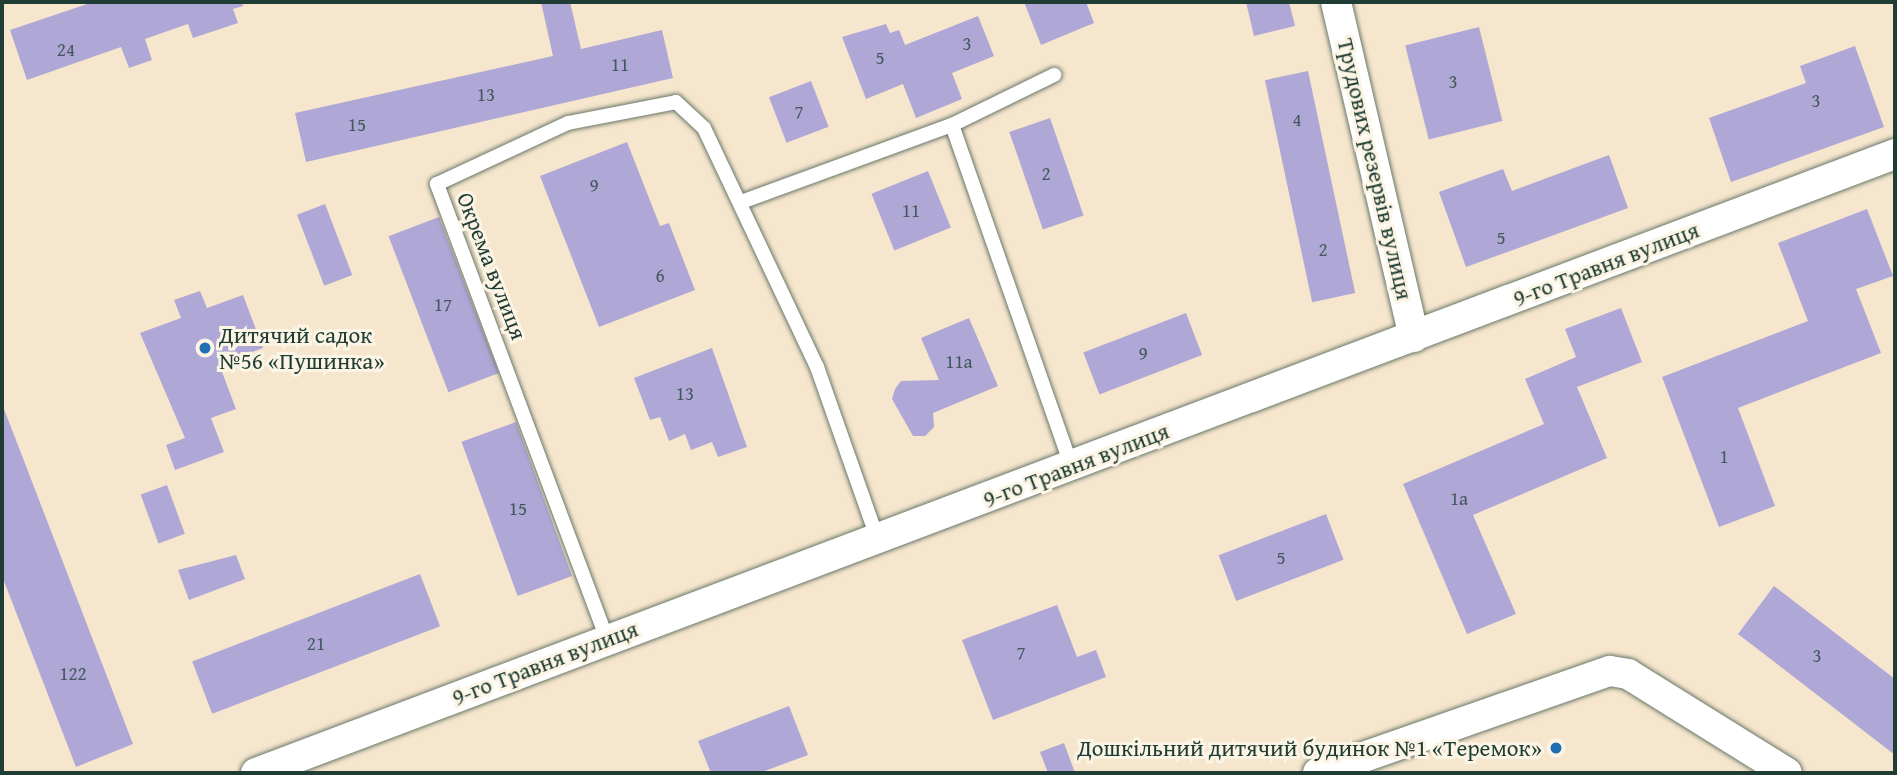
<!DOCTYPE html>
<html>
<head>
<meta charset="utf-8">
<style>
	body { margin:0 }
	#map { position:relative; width:1897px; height:775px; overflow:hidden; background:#f6e6cd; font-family:"Gentium Book Plus",serif }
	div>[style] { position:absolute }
	.building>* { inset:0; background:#afa8d6; transform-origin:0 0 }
	.roads { filter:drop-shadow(0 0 2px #6a786a) drop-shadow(0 0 2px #6a786a) }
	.lane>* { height:14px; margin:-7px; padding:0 7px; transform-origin:7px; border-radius:7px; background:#fff }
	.street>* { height:30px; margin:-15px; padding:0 15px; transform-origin:15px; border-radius:15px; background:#fff }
	.dots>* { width:19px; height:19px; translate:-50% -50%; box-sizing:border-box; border:4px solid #fcf5e5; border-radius:50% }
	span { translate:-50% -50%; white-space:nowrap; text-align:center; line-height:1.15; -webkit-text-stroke:6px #fcf5e5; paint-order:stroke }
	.number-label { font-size:19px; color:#43585c }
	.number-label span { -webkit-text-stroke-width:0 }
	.street-label { font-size:23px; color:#1f3d34 }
	.poi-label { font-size:23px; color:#1f3d34 }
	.left { translate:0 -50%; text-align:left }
	.right { translate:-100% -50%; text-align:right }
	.frame { position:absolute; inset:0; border:4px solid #1f3d34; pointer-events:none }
</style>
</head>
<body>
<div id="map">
	<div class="building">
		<div style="clip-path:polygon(93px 2px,242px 2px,243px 6px,233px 9px,238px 23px,193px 38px,188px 24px,145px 39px,152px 60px,129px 68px,121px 47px,27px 80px,10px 30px)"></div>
		<div style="clip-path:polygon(541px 2px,570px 2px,581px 49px,662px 30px,673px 78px,306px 162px,295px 113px,553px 56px)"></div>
		<div style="clip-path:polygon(1024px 2px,1086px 2px,1094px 23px,1041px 45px)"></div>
		<div style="clip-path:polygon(1246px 2px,1289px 2px,1295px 26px,1254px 36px)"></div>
		<div style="clip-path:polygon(978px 16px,994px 56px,952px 73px,962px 99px,916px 118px,903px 84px,866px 99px,842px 37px,886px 24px,890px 33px,899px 30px,905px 45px)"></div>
		<div style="left:1479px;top:27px;width:97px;height:76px;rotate:76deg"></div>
		<div style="clip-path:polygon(1855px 46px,1884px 127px,1731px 182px,1709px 118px,1806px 83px,1800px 66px)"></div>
		<div style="left:1308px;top:71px;width:227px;height:44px;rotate:78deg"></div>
		<div style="left:811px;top:81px;width:49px;height:45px;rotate:69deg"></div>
		<div style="left:1050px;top:118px;width:103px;height:43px;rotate:71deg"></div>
		<div style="clip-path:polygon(627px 142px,660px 226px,669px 223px,695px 290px,599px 327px,540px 176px)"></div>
		<div style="clip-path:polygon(1609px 155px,1628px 208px,1466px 267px,1439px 192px,1503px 169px,1512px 191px)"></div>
		<div style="left:928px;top:171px;width:61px;height:61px;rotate:68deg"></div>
		<div style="left:325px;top:204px;width:76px;height:30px;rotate:69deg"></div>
		<div style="clip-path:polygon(1867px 209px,1893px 276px,1856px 289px,1881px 353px,1738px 408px,1775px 506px,1719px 527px,1662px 377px,1808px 321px,1778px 243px)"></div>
		<div style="left:439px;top:217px;width:167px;height:54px;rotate:69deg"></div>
		<div style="clip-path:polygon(200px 291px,207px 308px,243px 295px,263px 348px,219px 364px,236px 409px,211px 418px,224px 452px,175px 470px,166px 445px,185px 438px,140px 333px,181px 318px,174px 300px)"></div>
		<div style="clip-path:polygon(1621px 308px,1642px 362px,1577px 387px,1607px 458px,1473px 515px,1516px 614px,1467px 634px,1403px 484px,1544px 424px,1525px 379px,1576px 357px,1565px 329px)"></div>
		<div style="left:1186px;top:313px;width:45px;height:110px;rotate:69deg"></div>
		<div style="clip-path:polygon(969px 318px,998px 386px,933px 413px,934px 427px,925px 436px,913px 436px,892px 399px,895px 389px,901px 381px,939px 380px,921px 338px)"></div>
		<div style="clip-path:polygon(712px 348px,747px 447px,718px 457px,712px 442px,691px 450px,685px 434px,669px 441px,660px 417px,650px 420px,634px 378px)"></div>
		<div style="clip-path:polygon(4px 409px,133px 744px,76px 767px,2px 576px)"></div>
		<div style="left:516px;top:422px;width:164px;height:58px;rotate:70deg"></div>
		<div style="left:167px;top:485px;width:52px;height:28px;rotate:70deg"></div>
		<div style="left:1326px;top:514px;width:49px;height:115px;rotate:69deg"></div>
		<div style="clip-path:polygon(236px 555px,245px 579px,189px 600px,178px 570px)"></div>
		<div style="left:420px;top:574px;width:56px;height:244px;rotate:69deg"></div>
		<div style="clip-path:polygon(1774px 586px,1895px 679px,1895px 755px,1738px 634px)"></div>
		<div style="clip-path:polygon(1057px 605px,1077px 657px,1096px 650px,1106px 677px,993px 720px,962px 640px)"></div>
		<div style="clip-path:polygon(789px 706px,808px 755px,759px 773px,711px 773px,698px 741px)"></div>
		<div style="clip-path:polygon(1064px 743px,1075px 773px,1048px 773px,1040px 752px)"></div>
	</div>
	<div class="roads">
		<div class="lane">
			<div style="left:952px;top:125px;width:362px;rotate:70.7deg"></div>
			<div style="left:744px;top:201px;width:221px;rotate:-20.1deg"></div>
			<div style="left:952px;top:125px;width:114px;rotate:-26.1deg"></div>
			<div style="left:607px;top:639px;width:486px;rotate:-110.5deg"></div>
			<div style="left:437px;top:184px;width:145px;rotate:-25deg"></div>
			<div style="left:568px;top:123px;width:110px;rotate:-11deg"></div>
			<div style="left:676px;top:102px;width:38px;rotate:43deg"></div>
			<div style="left:704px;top:128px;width:264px;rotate:64.7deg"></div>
			<div style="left:817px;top:367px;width:183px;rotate:70.6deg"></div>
		</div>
		<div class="street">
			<div style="left:1336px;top:2px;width:344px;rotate:76.9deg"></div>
			<div style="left:256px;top:773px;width:1752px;rotate:-20.69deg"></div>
			<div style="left:1318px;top:773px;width:309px;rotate:-19.3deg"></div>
			<div style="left:1610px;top:671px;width:18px;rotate:9deg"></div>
			<div style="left:1628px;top:674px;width:187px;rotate:31.9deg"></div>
		</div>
	</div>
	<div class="dots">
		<div style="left:205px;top:348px;background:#1f6fb2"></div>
		<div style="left:1556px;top:748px;background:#1f6fb2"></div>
	</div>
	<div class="number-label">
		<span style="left:967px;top:44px">3</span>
		<span style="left:66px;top:50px">24</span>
		<span style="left:880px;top:58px">5</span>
		<span style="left:620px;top:65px">11</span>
		<span style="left:1453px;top:82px">3</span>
		<span style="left:486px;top:95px">13</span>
		<span style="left:1816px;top:101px">3</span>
		<span style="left:799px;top:112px">7</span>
		<span style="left:1297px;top:120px">4</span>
		<span style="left:357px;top:125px">15</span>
		<span style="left:1046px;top:174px">2</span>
		<span style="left:594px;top:186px">9</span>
		<span style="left:911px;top:211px">11</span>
		<span style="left:1501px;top:238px">5</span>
		<span style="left:1323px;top:250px">2</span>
		<span style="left:660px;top:276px">6</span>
		<span style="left:443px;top:305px">17</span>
		<span style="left:1143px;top:354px">9</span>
		<span style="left:959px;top:362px">11а</span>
		<span style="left:685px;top:394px">13</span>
		<span style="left:1724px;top:457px">1</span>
		<span style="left:1459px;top:499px">1а</span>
		<span style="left:518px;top:509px">15</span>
		<span style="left:1281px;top:558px">5</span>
		<span style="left:316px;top:644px">21</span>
		<span style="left:1021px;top:653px">7</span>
		<span style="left:1817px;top:656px">3</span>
		<span style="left:73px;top:674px">122</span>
	</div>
	<div class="street-label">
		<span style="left:1375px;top:169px;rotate:77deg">Трудових резервів вулиця</span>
		<span style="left:1606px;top:264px;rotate:-21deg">9-го Травня вулиця</span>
		<span style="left:492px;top:266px;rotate:69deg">Окрема вулиця</span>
		<span style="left:1076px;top:465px;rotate:-21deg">9-го Травня вулиця</span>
		<span style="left:545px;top:663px;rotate:-21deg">9-го Травня вулиця</span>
	</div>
	<div class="poi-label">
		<span class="left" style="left:219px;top:348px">Дитячий садок<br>№56 «Пушинка»</span>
		<span class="right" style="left:1542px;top:748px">Дошкільний дитячий будинок №1 «Теремок»</span>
	</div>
	<div class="frame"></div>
</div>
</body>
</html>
